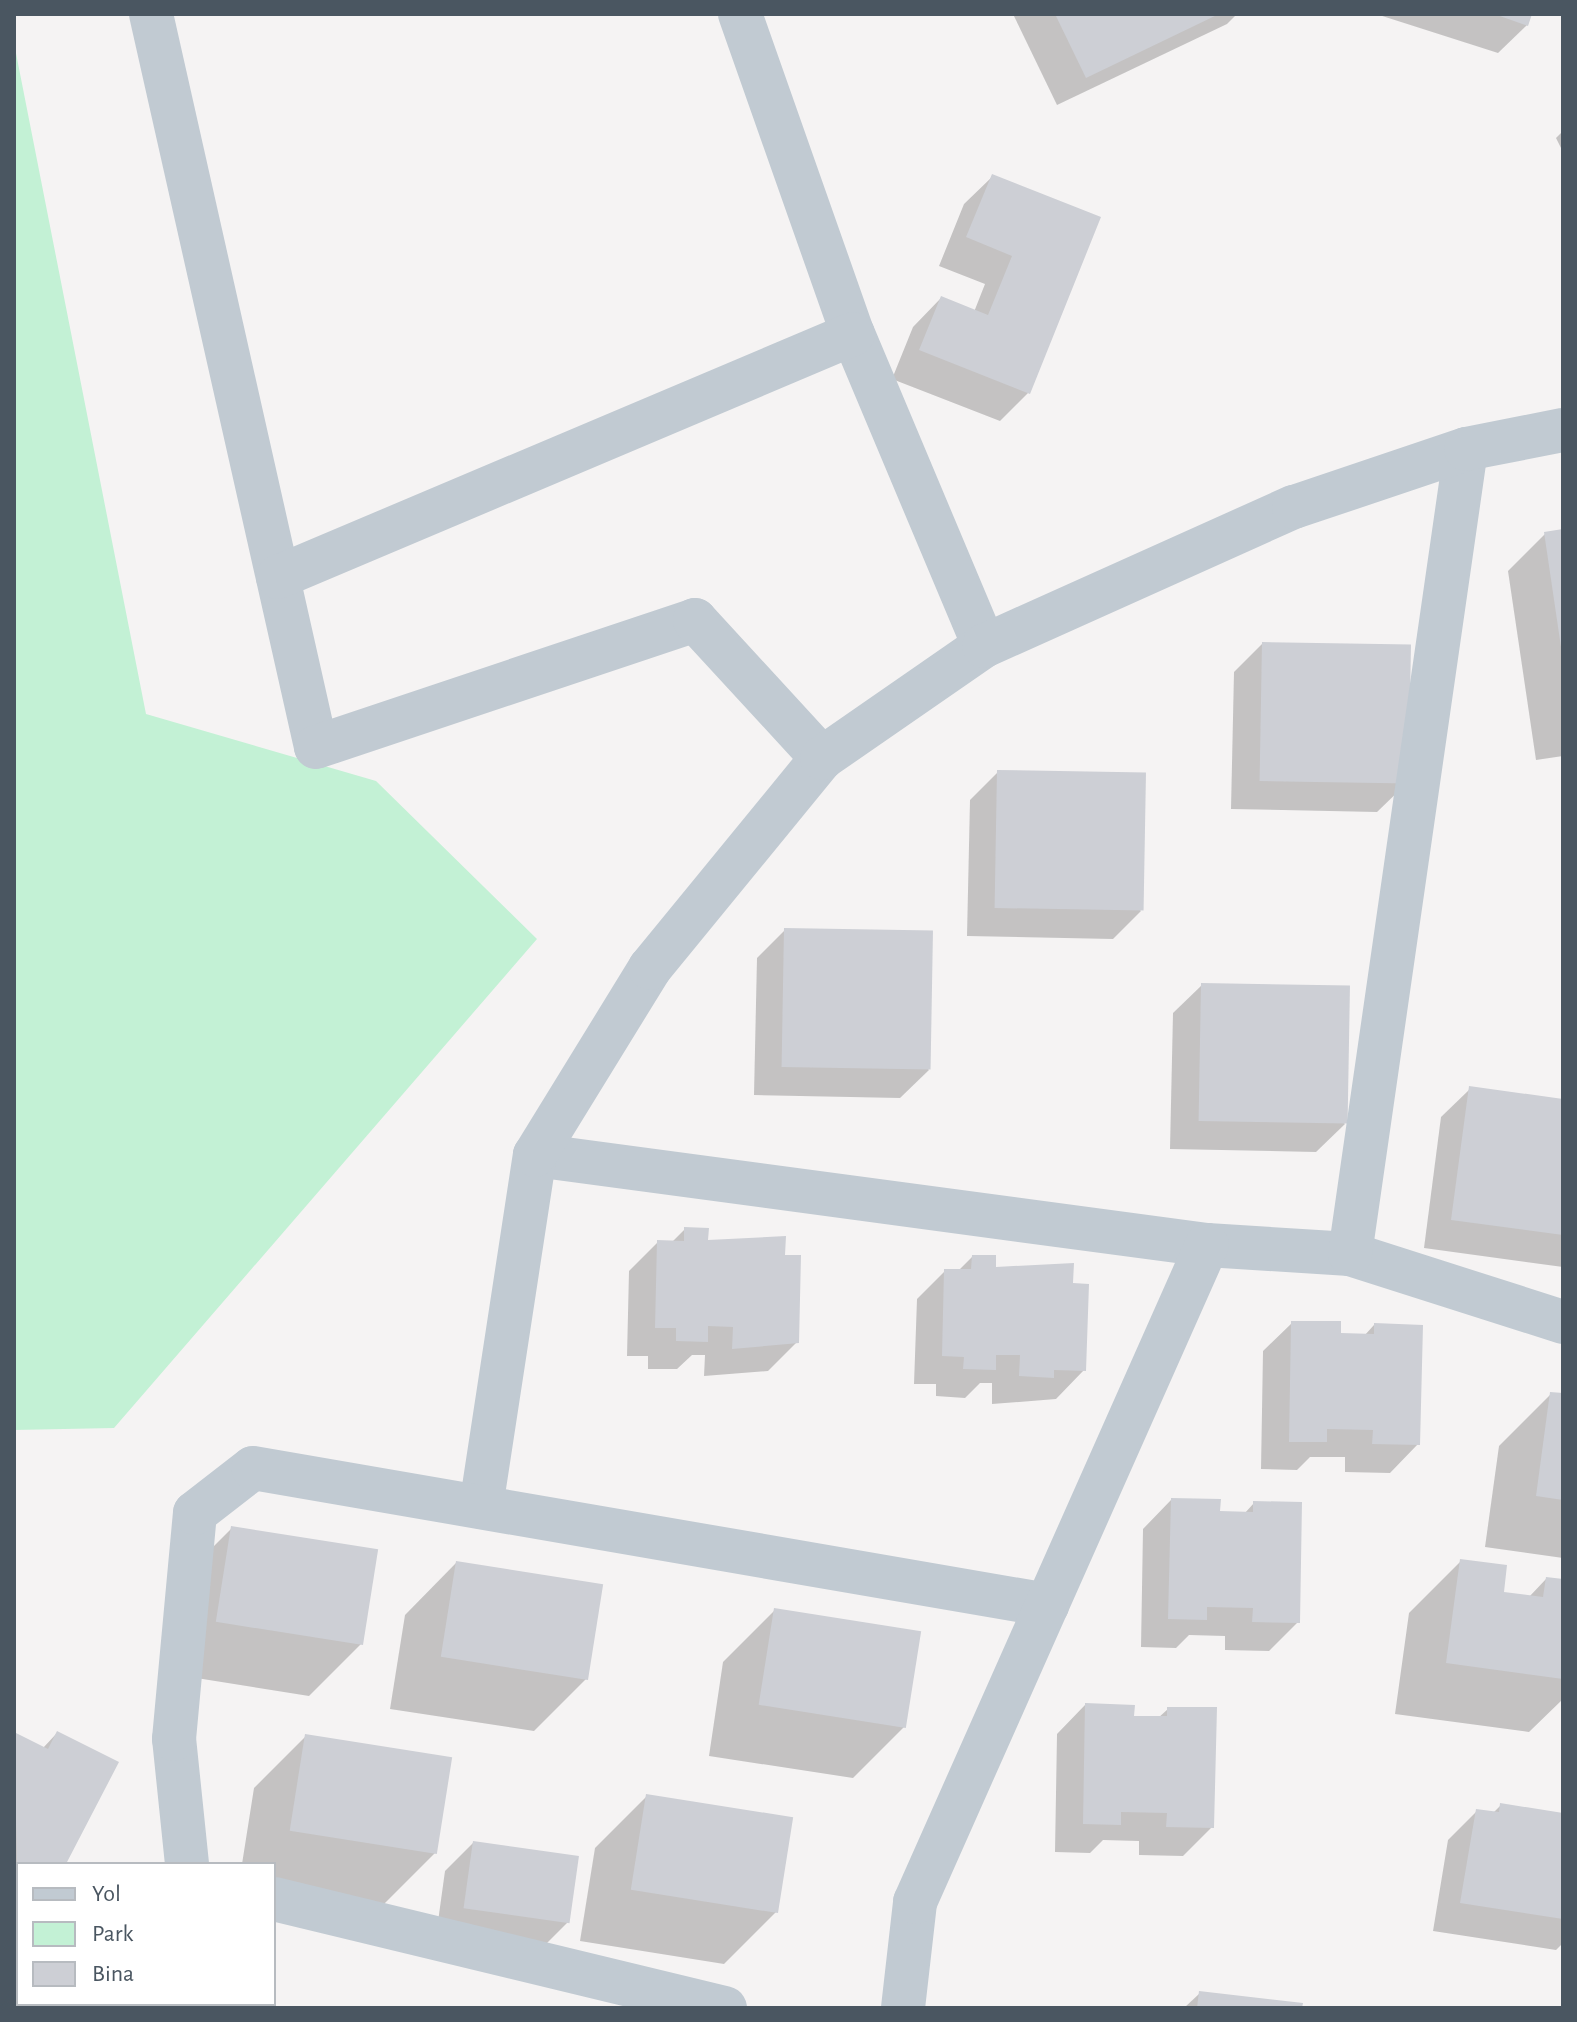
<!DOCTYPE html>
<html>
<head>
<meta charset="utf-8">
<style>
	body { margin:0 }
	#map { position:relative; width:1577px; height:2022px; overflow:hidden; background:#f5f3f3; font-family:"Alegreya Sans",sans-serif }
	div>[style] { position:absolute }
	.green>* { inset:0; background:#c3f1d5 }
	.shadow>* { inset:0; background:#0003 }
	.building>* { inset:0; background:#cdcfd5; transform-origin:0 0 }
	.minor>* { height:44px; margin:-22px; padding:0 22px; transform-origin:22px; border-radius:22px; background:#c1cad2 }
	span { translate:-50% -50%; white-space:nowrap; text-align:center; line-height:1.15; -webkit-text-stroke:8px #fff; paint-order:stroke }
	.frame { position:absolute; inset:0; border:16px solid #4a5661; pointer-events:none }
	.legend { position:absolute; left:16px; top:1862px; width:260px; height:144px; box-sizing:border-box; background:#fff; border:2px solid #b7bbc0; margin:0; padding:10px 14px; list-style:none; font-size:24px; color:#4a5661 }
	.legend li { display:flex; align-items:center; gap:16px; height:40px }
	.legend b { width:40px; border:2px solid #b7bbc0 }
</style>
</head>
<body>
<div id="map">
	<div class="green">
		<div style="clip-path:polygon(14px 43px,146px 714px,376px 781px,537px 939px,114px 1428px,14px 1430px)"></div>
	</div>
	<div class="shadow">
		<div style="clip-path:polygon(1013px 14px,1237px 14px,1227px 24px,1057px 105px)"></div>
		<div style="clip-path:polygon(1376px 14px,1530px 14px,1527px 25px,1498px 53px)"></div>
		<div style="clip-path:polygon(1563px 131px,1563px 152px,1556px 138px)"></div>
		<div style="clip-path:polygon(993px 176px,1098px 218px,1028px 393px,1000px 421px,892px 379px,913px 327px,941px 298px,974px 312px,985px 284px,939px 266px,964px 204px)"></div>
		<div style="clip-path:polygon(1563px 531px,1563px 756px,1536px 760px,1508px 571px,1545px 534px)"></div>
		<div style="clip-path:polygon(1262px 644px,1406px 784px,1377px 812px,1231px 809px,1234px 672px)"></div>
		<div style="clip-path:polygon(998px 772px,1141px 911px,1113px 939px,967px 936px,970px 800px)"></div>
		<div style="clip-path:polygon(785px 930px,929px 1070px,900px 1098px,754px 1095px,757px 958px)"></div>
		<div style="clip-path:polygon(1202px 985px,1345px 1124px,1316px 1152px,1170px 1149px,1173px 1013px)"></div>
		<div style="clip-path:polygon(1470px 1089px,1563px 1101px,1563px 1267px,1424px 1248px,1441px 1117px)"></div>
		<div style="clip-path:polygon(685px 1229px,706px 1242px,783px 1257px,797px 1342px,768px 1371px,704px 1376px,705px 1355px,692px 1355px,677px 1369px,648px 1369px,648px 1356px,627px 1356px,629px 1271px,658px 1242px,671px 1243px)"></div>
		<div style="clip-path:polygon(972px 1257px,994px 1269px,1071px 1285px,1084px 1370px,1056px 1399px,992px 1404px,992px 1383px,980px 1383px,965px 1398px,936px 1396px,936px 1384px,914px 1384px,917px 1299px,945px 1271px,958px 1271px)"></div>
		<div style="clip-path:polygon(1292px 1323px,1339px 1335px,1364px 1336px,1374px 1325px,1418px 1444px,1390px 1473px,1345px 1472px,1345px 1457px,1310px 1457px,1297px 1470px,1261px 1469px,1263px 1351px)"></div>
		<div style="clip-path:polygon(1551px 1394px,1563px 1395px,1563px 1558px,1485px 1547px,1499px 1446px)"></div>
		<div style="clip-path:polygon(1171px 1500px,1218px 1513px,1244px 1514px,1254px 1503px,1298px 1622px,1269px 1651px,1225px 1650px,1225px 1636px,1189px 1635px,1176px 1648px,1141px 1647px,1143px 1529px)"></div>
		<div style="clip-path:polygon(232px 1528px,361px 1644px,309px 1696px,165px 1673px,180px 1580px)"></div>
		<div style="clip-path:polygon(1461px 1561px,1502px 1593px,1529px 1597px,1546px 1579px,1563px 1581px,1563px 1699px,1529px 1732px,1395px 1714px,1409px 1613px)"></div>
		<div style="clip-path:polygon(456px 1563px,586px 1679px,534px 1731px,390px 1709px,405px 1615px)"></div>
		<div style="clip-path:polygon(775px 1610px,904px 1727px,853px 1778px,709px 1756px,723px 1662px)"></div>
		<div style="clip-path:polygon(1085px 1705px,1132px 1718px,1158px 1718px,1168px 1709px,1212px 1827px,1183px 1856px,1139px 1855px,1139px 1841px,1103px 1840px,1090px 1853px,1055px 1852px,1057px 1734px)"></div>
		<div style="clip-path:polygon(57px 1733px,64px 1864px,18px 1864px,14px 1938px,14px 1734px,43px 1748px)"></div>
		<div style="clip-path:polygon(306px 1736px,435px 1853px,383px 1905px,274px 1888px,274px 1864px,242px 1864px,254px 1788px)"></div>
		<div style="clip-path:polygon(647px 1796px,776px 1912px,724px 1964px,580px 1941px,595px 1848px)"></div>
		<div style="clip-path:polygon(1501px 1805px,1563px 1815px,1563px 1943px,1556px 1950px,1433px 1931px,1448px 1840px,1477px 1811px,1492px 1814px)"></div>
		<div style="clip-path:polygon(473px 1843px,568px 1922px,539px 1951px,436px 1936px,445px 1871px)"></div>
		<div style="clip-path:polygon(1200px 1993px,1300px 2008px,1184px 2008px)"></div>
	</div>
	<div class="building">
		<div style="clip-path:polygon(1055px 14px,1219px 14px,1086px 78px)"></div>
		<div style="clip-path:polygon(1494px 14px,1532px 14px,1528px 26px)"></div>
		<div style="clip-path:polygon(992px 174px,1101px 217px,1030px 394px,919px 350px,941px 296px,988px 315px,1012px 256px,966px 237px)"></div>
		<div style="clip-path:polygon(1563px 529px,1563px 646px,1561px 647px,1544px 532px)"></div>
		<div style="left:1262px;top:642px;width:149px;height:139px;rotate:1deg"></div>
		<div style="left:997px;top:770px;width:149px;height:138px;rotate:1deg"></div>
		<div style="left:784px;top:928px;width:149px;height:139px;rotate:1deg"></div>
		<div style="left:1201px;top:983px;width:149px;height:138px;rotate:1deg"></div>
		<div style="clip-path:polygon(1469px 1086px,1563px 1099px,1563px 1235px,1451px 1220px)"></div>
		<div style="clip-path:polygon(684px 1227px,709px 1228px,708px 1240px,786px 1236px,785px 1255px,801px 1255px,799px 1343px,732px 1349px,733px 1327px,708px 1326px,708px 1342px,676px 1341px,676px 1328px,655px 1328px,657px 1240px,684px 1241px)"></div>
		<div style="clip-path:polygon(972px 1255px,996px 1255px,996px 1267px,1074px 1263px,1073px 1283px,1089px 1284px,1086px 1371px,1054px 1370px,1054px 1378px,1019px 1376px,1020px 1355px,996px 1355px,996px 1370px,963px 1369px,964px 1357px,942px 1356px,944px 1269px,971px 1269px)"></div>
		<div style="clip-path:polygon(1291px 1321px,1341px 1321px,1341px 1333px,1374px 1334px,1374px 1323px,1423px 1325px,1420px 1445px,1372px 1444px,1373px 1430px,1327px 1429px,1327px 1442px,1289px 1442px)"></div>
		<div style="clip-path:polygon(1550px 1392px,1563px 1393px,1563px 1500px,1536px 1496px)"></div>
		<div style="clip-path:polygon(1171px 1498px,1221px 1499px,1220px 1511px,1253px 1512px,1253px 1501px,1302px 1502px,1300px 1623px,1252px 1622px,1253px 1608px,1207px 1607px,1207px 1620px,1168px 1619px)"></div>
		<div style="left:231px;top:1526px;width:149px;height:97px;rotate:9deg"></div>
		<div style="clip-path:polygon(1460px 1559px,1507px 1565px,1504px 1592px,1543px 1597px,1546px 1577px,1563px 1579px,1563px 1679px,1446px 1663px)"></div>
		<div style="left:456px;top:1561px;width:149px;height:97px;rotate:9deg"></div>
		<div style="left:774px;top:1608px;width:149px;height:98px;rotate:9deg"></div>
		<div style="clip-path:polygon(1085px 1703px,1135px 1705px,1134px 1716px,1167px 1716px,1167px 1707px,1217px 1707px,1214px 1828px,1166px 1827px,1167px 1813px,1121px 1812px,1121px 1825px,1083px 1824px)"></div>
		<div style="clip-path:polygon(57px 1731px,119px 1762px,66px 1864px,18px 1864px,18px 1905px,14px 1732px,48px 1749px)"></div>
		<div style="left:305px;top:1734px;width:149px;height:98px;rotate:9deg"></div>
		<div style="left:646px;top:1794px;width:149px;height:97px;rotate:9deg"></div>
		<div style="clip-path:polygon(1500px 1803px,1563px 1813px,1563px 1919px,1460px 1903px,1476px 1809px,1499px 1812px)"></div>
		<div style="left:473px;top:1841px;width:107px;height:68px;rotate:8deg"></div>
		<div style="clip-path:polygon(1199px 1991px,1303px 2003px,1302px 2008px,1197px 2008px)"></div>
	</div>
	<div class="minor">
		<div style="left:151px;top:14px;width:751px;rotate:77.31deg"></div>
		<div style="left:316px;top:747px;width:400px;rotate:-18.5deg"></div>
		<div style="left:695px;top:620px;width:188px;rotate:47.4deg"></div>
		<div style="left:740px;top:14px;width:339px;rotate:70.6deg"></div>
		<div style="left:853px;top:334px;width:338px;rotate:67.2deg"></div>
		<div style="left:278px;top:577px;width:624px;rotate:-22.91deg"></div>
		<div style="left:535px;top:1155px;width:678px;rotate:7.63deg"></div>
		<div style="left:1207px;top:1245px;width:143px;rotate:3.6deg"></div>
		<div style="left:1350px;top:1254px;width:224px;rotate:17.7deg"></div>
		<div style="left:1350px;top:1254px;width:813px;rotate:-81.8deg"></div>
		<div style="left:481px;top:1507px;width:356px;rotate:-81.3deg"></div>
		<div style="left:535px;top:1155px;width:220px;rotate:-58.4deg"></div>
		<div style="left:650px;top:968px;width:271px;rotate:-50.7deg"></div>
		<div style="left:822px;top:758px;width:197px;rotate:-34.7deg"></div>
		<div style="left:984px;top:646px;width:340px;rotate:-24.2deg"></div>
		<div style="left:1294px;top:507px;width:182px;rotate:-18.6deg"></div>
		<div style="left:1466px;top:449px;width:99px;rotate:-11.1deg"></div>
		<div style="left:187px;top:1864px;width:126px;rotate:-95.9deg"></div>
		<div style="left:174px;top:1739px;width:227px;rotate:-84.7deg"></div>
		<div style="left:195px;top:1513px;width:73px;rotate:-37.8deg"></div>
		<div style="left:253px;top:1468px;width:806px;rotate:9.79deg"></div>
		<div style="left:274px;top:1899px;width:464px;rotate:13.6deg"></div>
		<div style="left:21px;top:2004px;width:8px;rotate:30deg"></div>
		<div style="left:164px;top:2008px;width:4px;rotate:-76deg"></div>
		<div style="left:903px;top:2008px;width:107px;rotate:-83.5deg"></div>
		<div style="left:915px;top:1902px;width:719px;rotate:-66.04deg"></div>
	</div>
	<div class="frame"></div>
	<ul class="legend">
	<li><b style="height:10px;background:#c1cad2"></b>Yol</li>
	<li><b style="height:22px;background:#c3f1d5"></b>Park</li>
	<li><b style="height:22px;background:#cdcfd5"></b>Bina</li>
	</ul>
</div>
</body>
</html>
